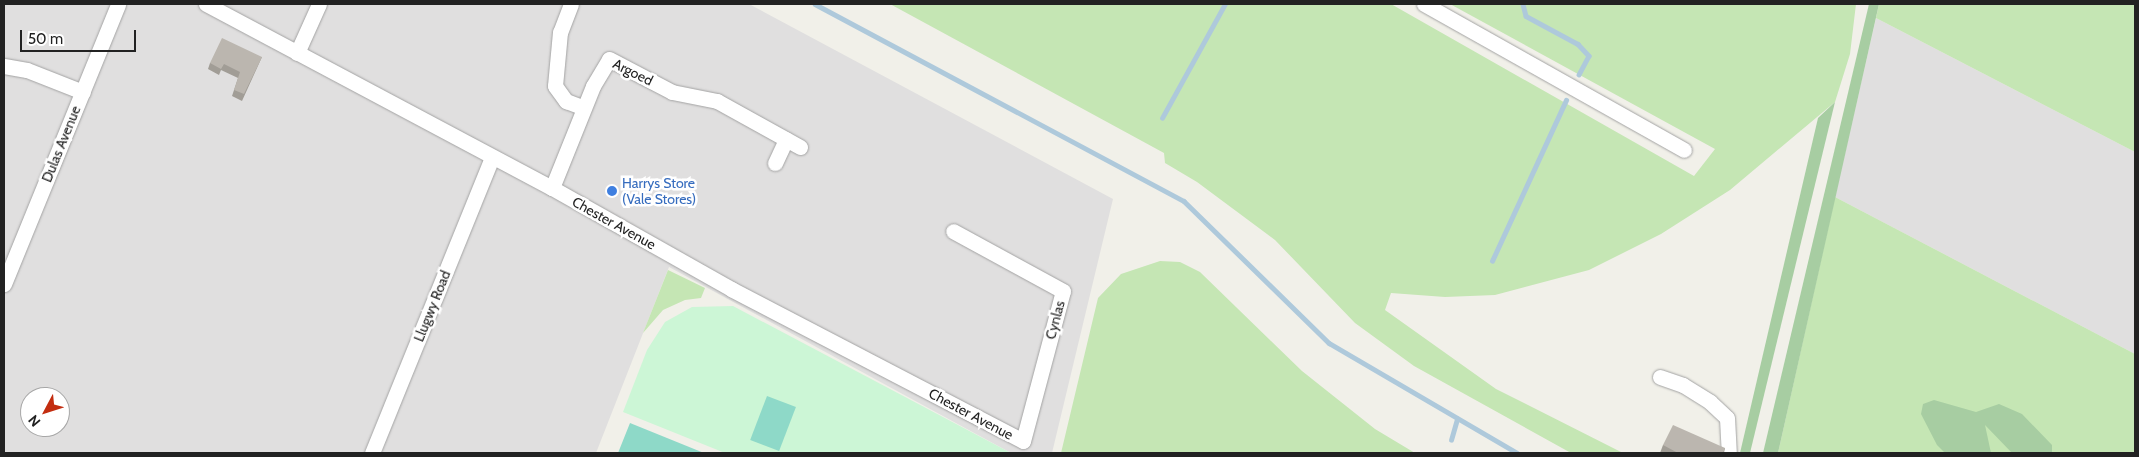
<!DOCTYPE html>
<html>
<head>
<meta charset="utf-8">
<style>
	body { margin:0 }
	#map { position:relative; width:2139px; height:457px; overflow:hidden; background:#f1f0e9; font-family:Cabin,sans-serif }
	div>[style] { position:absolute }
	.residential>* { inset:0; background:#e0dfdf }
	.grass>* { inset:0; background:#c5e6b4 }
	.forest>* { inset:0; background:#a7cda2 }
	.park>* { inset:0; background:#ccf6d6 }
	.pitch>* { inset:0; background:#8ed9c8; transform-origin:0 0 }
	.stream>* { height:4.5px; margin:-2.25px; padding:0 2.25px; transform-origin:2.25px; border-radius:2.25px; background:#aec9db }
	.roads { filter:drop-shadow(0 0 1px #a3a3a3) drop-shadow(0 0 1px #a3a3a3) }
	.minor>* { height:15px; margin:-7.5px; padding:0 7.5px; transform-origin:7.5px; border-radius:7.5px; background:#fff }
	.wall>* { inset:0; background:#a19d96 }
	.building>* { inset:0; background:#bbb6af }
	.dots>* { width:14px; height:14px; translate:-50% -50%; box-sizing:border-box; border:2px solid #fff; border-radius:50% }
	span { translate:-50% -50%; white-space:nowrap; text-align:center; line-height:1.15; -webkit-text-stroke:5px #fff; paint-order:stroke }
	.street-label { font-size:14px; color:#222 }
	.shop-label { font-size:14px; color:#366cbe }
	.left { translate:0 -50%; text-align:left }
	.frame { position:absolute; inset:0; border:5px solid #222; pointer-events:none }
	.north { position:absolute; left:20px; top:387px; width:50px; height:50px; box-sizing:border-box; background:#fff; border:1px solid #a7a7a7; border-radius:50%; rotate:230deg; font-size:14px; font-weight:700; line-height:20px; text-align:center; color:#222 }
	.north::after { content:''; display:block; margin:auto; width:18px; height:22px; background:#c32d10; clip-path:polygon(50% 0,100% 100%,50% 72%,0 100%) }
	.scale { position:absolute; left:20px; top:30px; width:116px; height:22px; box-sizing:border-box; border:2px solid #222; border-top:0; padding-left:6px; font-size:15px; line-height:18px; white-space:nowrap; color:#222; -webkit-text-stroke:4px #fff; paint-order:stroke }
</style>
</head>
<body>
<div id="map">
	<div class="residential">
		<div style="clip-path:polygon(evenodd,4px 4px,749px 4px,1113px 199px,1052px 453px,1011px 453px,669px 267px,596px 453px,4px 453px,4px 4px,30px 397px,60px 397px,60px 427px,30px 427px,30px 397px)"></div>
		<div style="clip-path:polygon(1876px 18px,2135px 152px,2135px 354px,1835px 197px)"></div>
	</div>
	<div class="grass">
		<div style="clip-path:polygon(890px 4px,1391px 4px,1694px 176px,1715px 149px,1450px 4px,1856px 4px,1850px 54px,1835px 102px,1730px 190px,1661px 234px,1589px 270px,1495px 295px,1445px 297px,1391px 293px,1385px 310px,1496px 389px,1623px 453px,1571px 453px,1414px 366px,1355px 323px,1275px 240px,1197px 182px,1165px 163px,1164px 153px)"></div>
		<div style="clip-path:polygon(1879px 4px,2135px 4px,2135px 152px,1876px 18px)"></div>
		<div style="clip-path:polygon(1835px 197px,2135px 354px,2135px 453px,1778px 453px)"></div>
		<div style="clip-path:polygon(1160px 261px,1180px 262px,1200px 272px,1302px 371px,1375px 429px,1415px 453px,1061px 453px,1098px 298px,1121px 274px)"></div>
		<div style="clip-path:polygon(668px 270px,705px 288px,701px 298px,685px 300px,663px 310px,643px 333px)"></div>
	</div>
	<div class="forest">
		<div style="clip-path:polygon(1869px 4px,1879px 4px,1778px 453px,1763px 453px)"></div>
		<div style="clip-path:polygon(1835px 102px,1750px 453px,1740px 453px,1818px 118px)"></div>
		<div style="clip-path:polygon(1934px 400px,1976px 412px,1999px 404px,2022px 414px,2052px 445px,2052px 453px,2012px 453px,1985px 425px,1991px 453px,1945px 453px,1937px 445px,1921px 414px,1923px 404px)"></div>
	</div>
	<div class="park">
		<div style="clip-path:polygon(733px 306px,1011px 453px,725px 453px,623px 412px,647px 350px,665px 322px,692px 307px)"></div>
	</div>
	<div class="pitch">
		<div style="left:767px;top:396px;width:31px;height:47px;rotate:21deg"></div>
		<div style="clip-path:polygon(630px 423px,704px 453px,618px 453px)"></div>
	</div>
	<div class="stream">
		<div style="left:815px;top:4px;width:418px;rotate:28.1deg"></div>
		<div style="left:1184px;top:201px;width:203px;rotate:44.4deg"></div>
		<div style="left:1329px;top:343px;width:218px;rotate:30.3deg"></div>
		<div style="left:1523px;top:4px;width:12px;rotate:76deg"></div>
		<div style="left:1526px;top:16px;width:59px;rotate:28.3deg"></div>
		<div style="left:1578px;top:44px;width:16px;rotate:47deg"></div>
		<div style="left:1589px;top:56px;width:21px;rotate:118deg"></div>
		<div style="left:1162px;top:118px;width:130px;rotate:-61.1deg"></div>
		<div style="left:1492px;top:261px;width:177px;rotate:-65.3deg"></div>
		<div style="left:1451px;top:440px;width:22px;rotate:-74deg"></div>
	</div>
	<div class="roads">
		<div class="minor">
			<div style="left:206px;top:4px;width:392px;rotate:28deg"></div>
			<div style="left:552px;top:188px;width:206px;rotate:29.4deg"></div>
			<div style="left:731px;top:289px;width:329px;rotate:27.5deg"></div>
			<div style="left:1023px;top:441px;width:155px;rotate:-75.1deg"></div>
			<div style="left:1063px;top:291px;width:125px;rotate:-151.4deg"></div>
			<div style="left:571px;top:4px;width:30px;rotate:111deg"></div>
			<div style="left:560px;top:32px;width:54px;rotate:95.3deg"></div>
			<div style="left:555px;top:86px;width:19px;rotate:54deg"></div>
			<div style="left:566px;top:101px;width:19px;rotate:21deg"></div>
			<div style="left:1424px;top:4px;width:298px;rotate:29.3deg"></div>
			<div style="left:297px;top:53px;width:54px;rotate:-65.8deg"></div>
			<div style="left:4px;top:66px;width:23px;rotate:10deg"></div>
			<div style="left:27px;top:70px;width:60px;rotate:21.4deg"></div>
			<div style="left:775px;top:163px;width:26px;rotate:-65deg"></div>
			<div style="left:552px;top:188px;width:110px;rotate:-68.1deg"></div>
			<div style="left:593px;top:86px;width:31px;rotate:-59deg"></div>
			<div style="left:609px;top:59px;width:71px;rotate:27.6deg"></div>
			<div style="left:672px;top:92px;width:46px;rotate:11.3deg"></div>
			<div style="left:717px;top:101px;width:95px;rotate:29deg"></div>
			<div style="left:4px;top:284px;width:302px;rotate:-67.8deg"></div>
			<div style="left:1660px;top:377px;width:24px;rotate:19deg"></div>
			<div style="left:1683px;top:385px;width:32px;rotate:32deg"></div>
			<div style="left:1710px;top:402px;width:23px;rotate:43deg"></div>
			<div style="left:1727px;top:418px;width:35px;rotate:87deg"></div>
			<div style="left:372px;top:453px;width:318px;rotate:-67.9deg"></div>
		</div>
	</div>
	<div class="wall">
		<div style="clip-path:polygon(262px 57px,242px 101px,232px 96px,238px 78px,221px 70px,219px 75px,208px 69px,210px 63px)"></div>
		<div style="clip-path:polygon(1663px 445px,1725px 448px,1724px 453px,1660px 453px)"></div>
	</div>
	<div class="building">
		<div style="clip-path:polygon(222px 38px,262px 57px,244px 94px,234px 90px,240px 72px,224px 64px,221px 69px,210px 63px)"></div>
		<div style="clip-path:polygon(1673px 425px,1725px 448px,1723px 453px,1678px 453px,1663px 445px)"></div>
	</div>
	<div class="dots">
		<div style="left:612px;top:191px;background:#3f7fe0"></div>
	</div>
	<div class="street-label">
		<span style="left:633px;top:72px;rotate:26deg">Argoed</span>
		<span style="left:61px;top:144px;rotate:-68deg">Dulas Avenue</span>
		<span style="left:614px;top:223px;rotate:29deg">Chester Avenue</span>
		<span style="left:432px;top:306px;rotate:-68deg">Llugwy Road</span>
		<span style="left:1055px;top:320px;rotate:-75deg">Cynlas</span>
		<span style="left:971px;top:414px;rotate:28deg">Chester Avenue</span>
	</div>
	<div class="shop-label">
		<span class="left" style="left:622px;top:191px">Harrys Store<br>(Vale Stores)</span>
	</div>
	<div class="frame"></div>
	<div class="north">N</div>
	<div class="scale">50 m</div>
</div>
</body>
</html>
